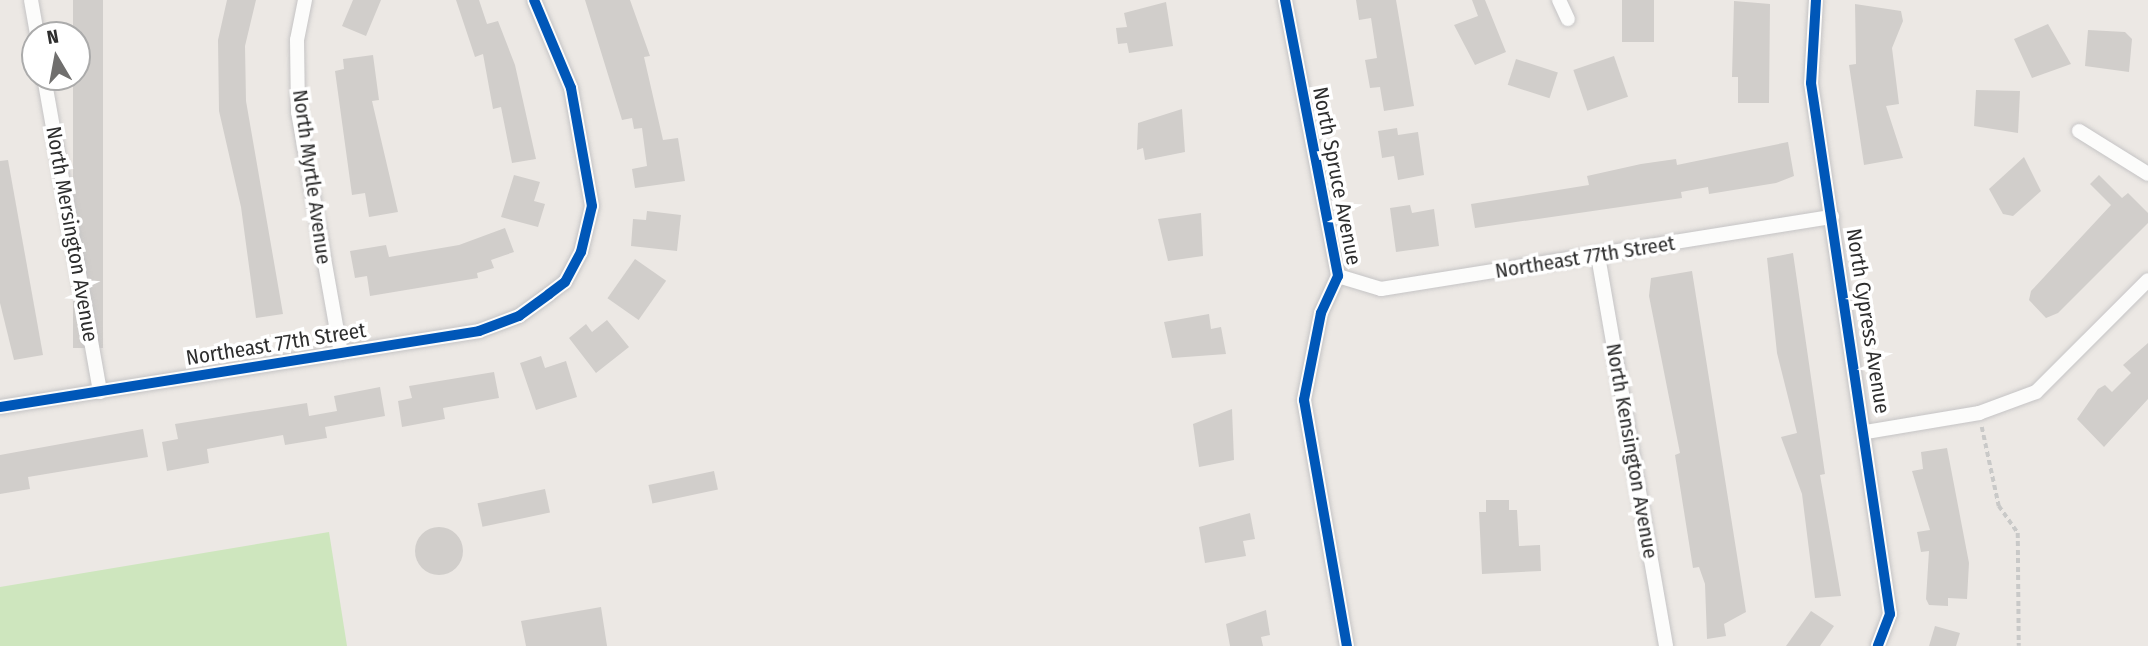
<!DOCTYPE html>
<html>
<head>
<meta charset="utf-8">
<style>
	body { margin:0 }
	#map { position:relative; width:2148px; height:646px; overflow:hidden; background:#ece8e4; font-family:"Fira Sans Condensed",sans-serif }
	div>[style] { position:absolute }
	.green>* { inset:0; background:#cee6be }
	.building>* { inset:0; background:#d1cecb; transform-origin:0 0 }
	.round { border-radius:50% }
	.path>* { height:3.5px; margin-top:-1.75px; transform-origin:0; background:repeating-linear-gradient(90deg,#c9c9c8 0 5px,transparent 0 8.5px) }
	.roads { filter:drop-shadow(0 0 2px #c5c4c5) drop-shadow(0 0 2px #c5c4c5) }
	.street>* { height:14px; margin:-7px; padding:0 7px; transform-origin:7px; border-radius:7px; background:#fcfcfb }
	.cycleway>* { height:10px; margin:-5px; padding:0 5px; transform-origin:5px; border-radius:5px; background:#0057b8 }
	span { translate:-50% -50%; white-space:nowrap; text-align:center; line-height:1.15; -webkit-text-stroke:7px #fff; paint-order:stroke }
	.street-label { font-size:21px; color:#2e2e2e }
	.north { position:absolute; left:21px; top:21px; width:70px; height:70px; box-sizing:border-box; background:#fff; border:2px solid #ababab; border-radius:50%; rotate:350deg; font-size:19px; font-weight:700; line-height:28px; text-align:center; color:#2e2e2e }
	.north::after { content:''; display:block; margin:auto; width:24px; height:32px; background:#706f6e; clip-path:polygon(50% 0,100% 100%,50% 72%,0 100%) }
</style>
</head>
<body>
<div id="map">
	<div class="green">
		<div style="clip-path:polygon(329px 532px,347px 646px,0 646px,0 587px)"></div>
	</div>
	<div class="building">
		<div style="left:73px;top:0;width:30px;height:348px"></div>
		<div style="clip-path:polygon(227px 0,256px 0,245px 46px,246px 101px,283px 314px,256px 318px,241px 207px,219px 111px,218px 40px)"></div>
		<div style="clip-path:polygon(353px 0,381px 0,366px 36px,342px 26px)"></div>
		<div style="clip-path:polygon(456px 0,479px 0,487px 24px,498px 21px,515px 65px,536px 159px,512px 163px,501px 107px,493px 109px,483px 54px,475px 57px)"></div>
		<div style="clip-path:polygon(585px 0,630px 0,650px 56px,644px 57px,663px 140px,678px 138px,685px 181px,635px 188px,632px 169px,647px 166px,642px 128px,634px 129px,632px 118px,622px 120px)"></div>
		<div style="clip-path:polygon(1356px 0,1396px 0,1414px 106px,1384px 111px,1380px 87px,1370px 88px,1365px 60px,1377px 58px,1371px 18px,1359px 20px)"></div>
		<div style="clip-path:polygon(1472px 0,1485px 0,1506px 52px,1475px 65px,1454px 25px,1478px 16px)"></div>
		<div style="left:1622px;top:0;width:32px;height:42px"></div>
		<div style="clip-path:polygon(1734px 1px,1770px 4px,1769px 103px,1738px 103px,1738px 77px,1732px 77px)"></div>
		<div style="clip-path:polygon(1166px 2px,1173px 46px,1129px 53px,1127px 43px,1118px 44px,1116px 28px,1127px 27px,1124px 13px)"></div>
		<div style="clip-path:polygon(1855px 4px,1901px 11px,1903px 21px,1892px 48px,1899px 104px,1886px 106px,1903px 158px,1864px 165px,1849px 65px,1856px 64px)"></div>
		<div style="clip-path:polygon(2048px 24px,2071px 64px,2032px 78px,2014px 39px)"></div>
		<div style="clip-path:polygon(2088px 30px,2125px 32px,2132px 39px,2129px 72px,2085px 66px)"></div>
		<div style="clip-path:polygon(373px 55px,379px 100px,372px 101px,398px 212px,369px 217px,365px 193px,352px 195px,335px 71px,344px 69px,343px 59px)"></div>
		<div style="left:1614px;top:56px;width:43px;height:43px;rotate:71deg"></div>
		<div style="left:1516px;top:59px;width:44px;height:27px;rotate:18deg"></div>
		<div style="clip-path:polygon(1976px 90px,2020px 91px,2018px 133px,1974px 126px)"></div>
		<div style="clip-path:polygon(1182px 109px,1185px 152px,1145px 160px,1143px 148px,1137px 150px,1138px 123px)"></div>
		<div style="clip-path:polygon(1397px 128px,1398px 135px,1418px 132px,1424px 175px,1398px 180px,1394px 156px,1382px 158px,1378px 131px)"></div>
		<div style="clip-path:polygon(1788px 142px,1794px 176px,1776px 183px,1709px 194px,1708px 187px,1681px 192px,1682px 198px,1475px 228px,1471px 204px,1589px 185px,1587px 176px,1641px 164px,1676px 159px,1677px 165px)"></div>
		<div style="clip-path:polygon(2024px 157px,2041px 191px,2013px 216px,2003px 214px,1989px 189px)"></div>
		<div style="clip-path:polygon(8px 160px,43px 355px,14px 360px,0 303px,0 161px)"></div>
		<div style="clip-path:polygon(514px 175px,540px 182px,534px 201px,545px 204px,538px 227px,501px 217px)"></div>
		<div style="clip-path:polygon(2099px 175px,2122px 198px,2128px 193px,2148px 213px,2148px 223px,2058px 313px,2046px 318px,2029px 300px,2031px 291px,2111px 205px,2090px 184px)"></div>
		<div style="clip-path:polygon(1410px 205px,1412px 213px,1434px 209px,1439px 246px,1396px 252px,1390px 208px)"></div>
		<div style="clip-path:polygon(647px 211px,681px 215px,677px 251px,631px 246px,633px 219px,646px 220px)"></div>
		<div style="clip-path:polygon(1201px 213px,1203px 256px,1168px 261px,1158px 219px)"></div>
		<div style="clip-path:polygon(505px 228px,514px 252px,491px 260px,494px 268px,477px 273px,478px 278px,370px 296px,367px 276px,355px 278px,350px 251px,386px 245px,389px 257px,459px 245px)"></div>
		<div style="clip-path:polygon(1793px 253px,1825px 474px,1820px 475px,1841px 596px,1815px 598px,1802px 494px,1781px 437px,1797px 433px,1777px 353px,1767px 258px)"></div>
		<div style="left:635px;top:259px;width:38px;height:48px;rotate:35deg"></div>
		<div style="clip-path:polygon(1692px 271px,1746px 612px,1724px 624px,1726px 636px,1707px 639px,1705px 584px,1699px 567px,1693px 568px,1675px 455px,1680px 453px,1649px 296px,1651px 278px)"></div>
		<div style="clip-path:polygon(1209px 314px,1211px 329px,1221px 327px,1226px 354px,1172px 358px,1164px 322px)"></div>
		<div style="clip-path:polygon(607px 320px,629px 347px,596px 373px,569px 338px,586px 324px,592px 332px)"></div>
		<div style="clip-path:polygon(2148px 343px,2148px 399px,2104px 447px,2077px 419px,2098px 389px,2105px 385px,2112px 392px,2131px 373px,2123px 365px)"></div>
		<div style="clip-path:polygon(541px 356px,545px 368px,566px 361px,577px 397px,536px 410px,520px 363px)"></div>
		<div style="clip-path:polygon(494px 372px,499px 398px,443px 408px,445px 419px,402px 427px,398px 401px,412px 398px,409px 386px)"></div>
		<div style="clip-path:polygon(380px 387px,385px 416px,325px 427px,327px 438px,285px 445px,283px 435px,207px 449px,209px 463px,167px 471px,162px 442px,178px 439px,175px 424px,307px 403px,309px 416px,337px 411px,334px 396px)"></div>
		<div style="clip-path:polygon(1232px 409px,1234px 460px,1199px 467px,1193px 424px)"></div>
		<div style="clip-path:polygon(143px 429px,148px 457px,28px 477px,30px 489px,0 494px,0 455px)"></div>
		<div style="clip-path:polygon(1947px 448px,1969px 563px,1967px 599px,1948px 598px,1948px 606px,1929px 605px,1926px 599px,1929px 551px,1921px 552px,1917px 532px,1930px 530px,1912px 471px,1923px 469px,1921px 452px)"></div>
		<div style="left:714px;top:471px;width:19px;height:67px;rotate:78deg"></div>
		<div style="left:545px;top:489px;width:24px;height:69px;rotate:78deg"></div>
		<div style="clip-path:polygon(1486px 500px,1509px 500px,1509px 510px,1517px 510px,1519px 546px,1540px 545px,1541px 571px,1482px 574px,1479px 512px,1486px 512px)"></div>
		<div style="clip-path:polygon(1250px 513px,1255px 539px,1243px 541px,1246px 556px,1205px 563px,1199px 527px)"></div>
		<div class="round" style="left:415px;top:527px;width:48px;height:48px"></div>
		<div style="clip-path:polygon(601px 607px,607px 646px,526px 646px,521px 621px)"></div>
		<div style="clip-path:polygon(1266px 610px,1270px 635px,1261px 637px,1263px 646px,1230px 646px,1226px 624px)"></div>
		<div style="clip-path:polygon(1811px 611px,1834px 626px,1820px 646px,1786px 646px)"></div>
		<div style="clip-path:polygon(1935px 626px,1960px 633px,1956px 646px,1929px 646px)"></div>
	</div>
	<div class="path">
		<div style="left:1982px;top:427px;width:81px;rotate:77.9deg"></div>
		<div style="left:1999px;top:506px;width:33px;rotate:55deg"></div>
		<div style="left:2018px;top:533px;width:113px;rotate:89.5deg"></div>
	</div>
	<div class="roads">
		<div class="street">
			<div style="left:31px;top:0;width:36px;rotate:80deg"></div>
			<div style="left:305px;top:0;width:41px;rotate:101.3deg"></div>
			<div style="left:297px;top:40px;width:72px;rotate:89.2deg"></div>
			<div style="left:298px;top:112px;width:245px;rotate:79.9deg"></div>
			<div style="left:1285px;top:0;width:281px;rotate:79.1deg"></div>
			<div style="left:1338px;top:276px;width:41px;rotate:114.7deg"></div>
			<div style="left:1321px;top:313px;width:89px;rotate:101.1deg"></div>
			<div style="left:1304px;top:400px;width:250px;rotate:80.1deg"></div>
			<div style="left:1559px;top:0;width:21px;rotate:65deg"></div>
			<div style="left:1816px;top:0;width:83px;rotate:93.4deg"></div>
			<div style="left:1811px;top:83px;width:537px;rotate:81.54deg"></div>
			<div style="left:1890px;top:614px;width:34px;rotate:111deg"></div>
			<div style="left:44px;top:77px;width:320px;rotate:79.9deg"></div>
			<div style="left:2079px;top:131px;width:81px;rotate:31.9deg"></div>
			<div style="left:1598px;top:256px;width:396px;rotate:80.1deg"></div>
			<div style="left:1338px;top:276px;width:45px;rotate:16.8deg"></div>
			<div style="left:1381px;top:289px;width:457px;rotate:-9.1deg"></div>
			<div style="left:0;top:407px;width:485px;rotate:-9deg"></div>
			<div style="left:479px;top:331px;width:43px;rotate:-20.6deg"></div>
			<div style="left:519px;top:316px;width:37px;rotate:-36deg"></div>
			<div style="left:549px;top:294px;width:20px;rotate:-37deg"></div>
			<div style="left:565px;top:282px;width:34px;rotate:-62deg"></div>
			<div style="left:581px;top:252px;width:47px;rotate:-76.6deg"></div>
			<div style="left:592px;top:206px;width:120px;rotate:-100.1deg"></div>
			<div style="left:571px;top:88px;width:95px;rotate:-112.8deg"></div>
			<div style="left:1866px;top:432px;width:115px;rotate:-9.5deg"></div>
			<div style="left:1979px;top:413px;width:61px;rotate:-20.2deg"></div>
			<div style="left:2036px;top:392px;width:158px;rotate:-45deg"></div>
		</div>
	</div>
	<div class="cycleway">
		<div style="left:1285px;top:0;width:281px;rotate:79.1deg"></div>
		<div style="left:1338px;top:276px;width:41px;rotate:114.7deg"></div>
		<div style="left:1321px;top:313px;width:89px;rotate:101.1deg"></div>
		<div style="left:1304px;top:400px;width:250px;rotate:80.1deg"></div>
		<div style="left:1816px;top:0;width:83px;rotate:93.4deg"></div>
		<div style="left:1811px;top:83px;width:537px;rotate:81.54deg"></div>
		<div style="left:1890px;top:614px;width:34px;rotate:111deg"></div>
		<div style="left:0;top:407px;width:485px;rotate:-9deg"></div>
		<div style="left:479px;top:331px;width:43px;rotate:-20.6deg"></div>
		<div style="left:519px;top:316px;width:37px;rotate:-36deg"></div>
		<div style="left:549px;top:294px;width:20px;rotate:-37deg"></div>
		<div style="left:565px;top:282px;width:34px;rotate:-62deg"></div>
		<div style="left:581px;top:252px;width:47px;rotate:-76.6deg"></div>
		<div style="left:592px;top:206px;width:120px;rotate:-100.1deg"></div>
		<div style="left:571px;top:88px;width:95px;rotate:-112.8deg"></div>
	</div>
	<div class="street-label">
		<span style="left:1337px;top:176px;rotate:79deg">North Spruce Avenue</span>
		<span style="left:312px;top:177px;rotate:82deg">North Myrtle Avenue</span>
		<span style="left:72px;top:234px;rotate:80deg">North Mersington Avenue</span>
		<span style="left:1585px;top:257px;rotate:-9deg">Northeast 77th Street</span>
		<span style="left:1868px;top:321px;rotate:81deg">North Cypress Avenue</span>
		<span style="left:276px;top:344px;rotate:-9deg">Northeast 77th Street</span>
		<span style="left:1632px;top:451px;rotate:80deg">North Kensington Avenue</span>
	</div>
	<div class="north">N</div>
</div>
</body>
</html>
